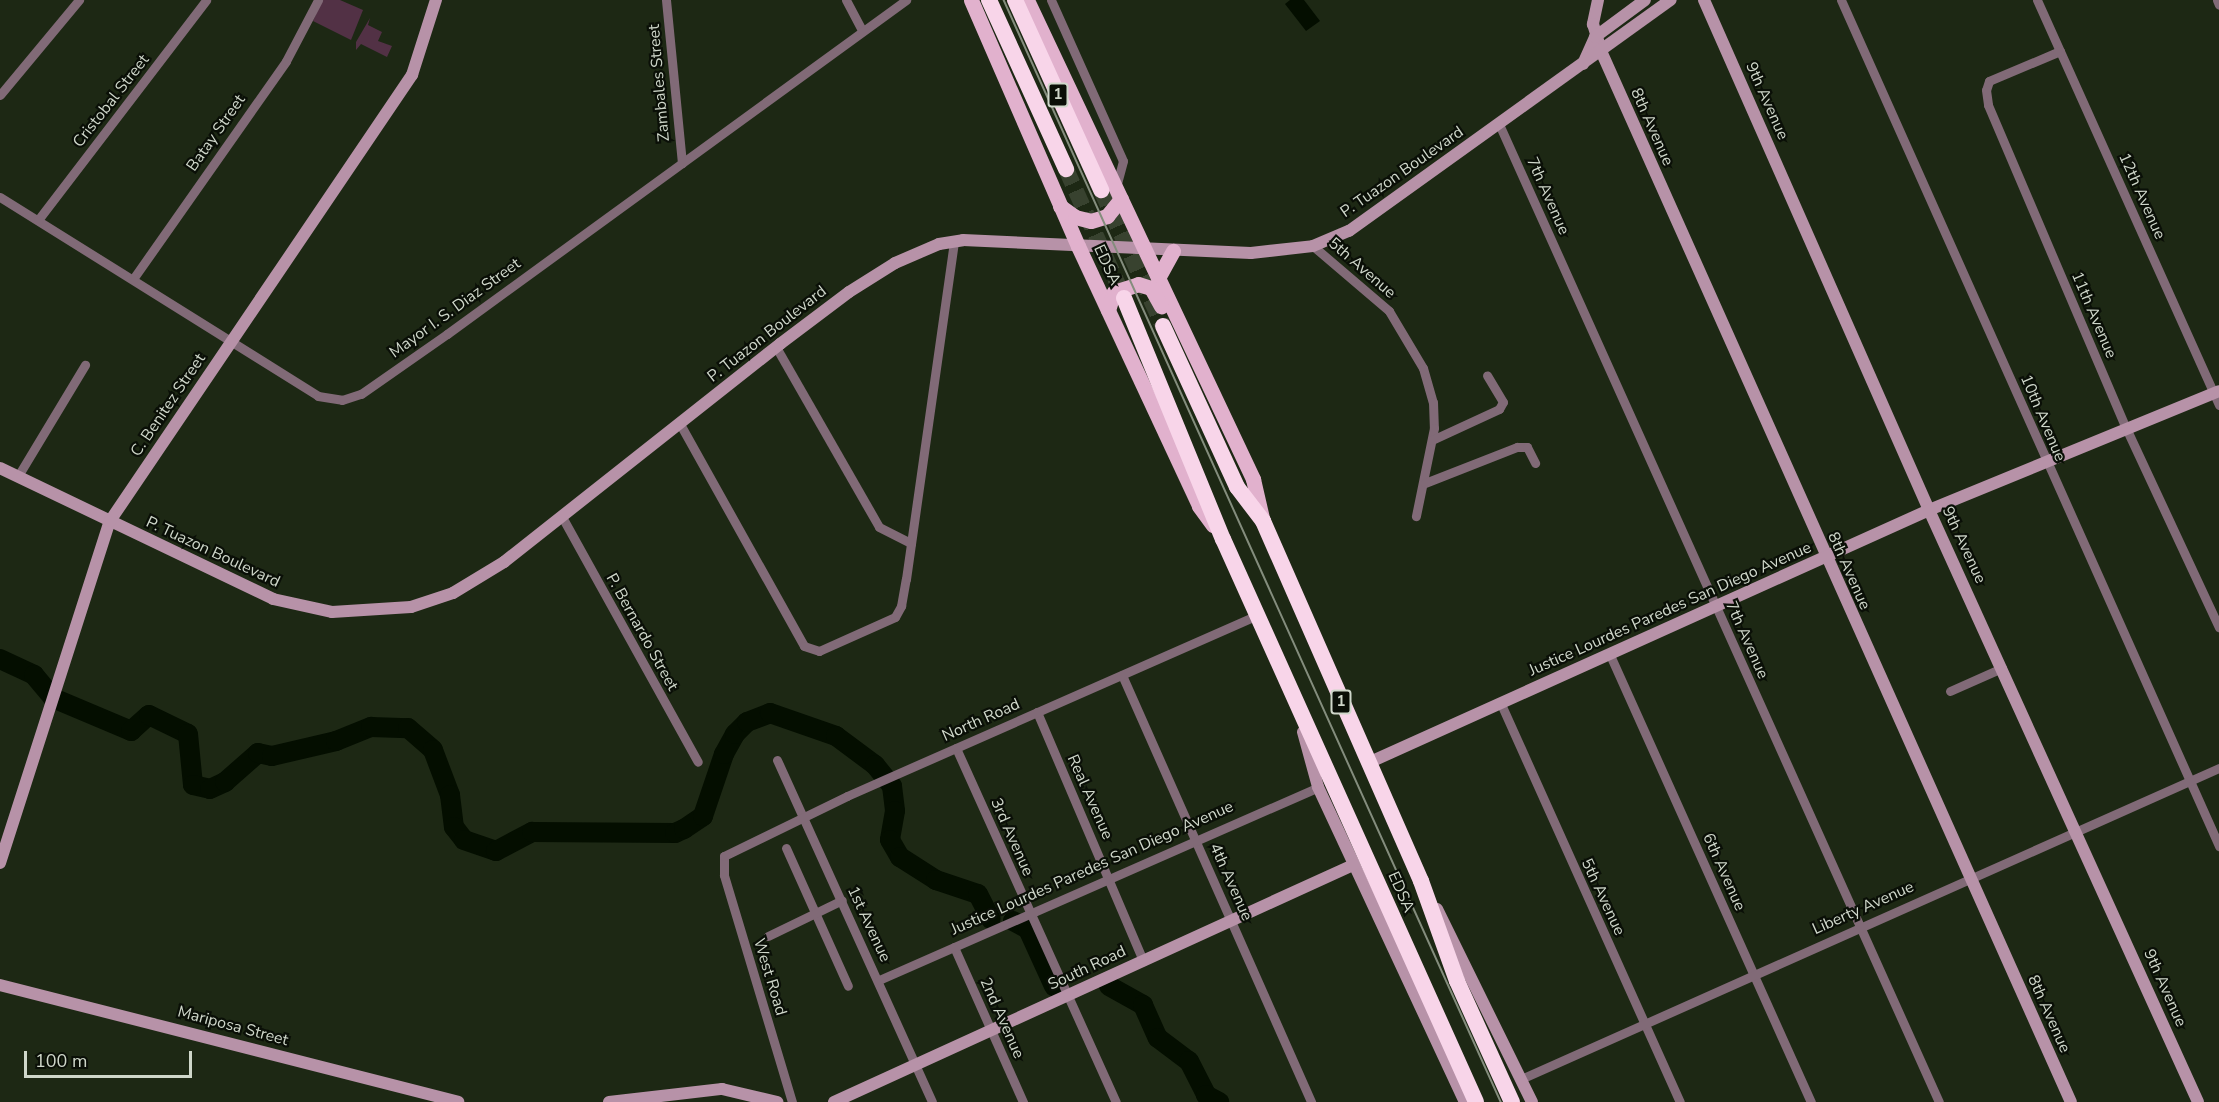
<!DOCTYPE html>
<html>
<head>
<meta charset="utf-8">
<style>
	body { margin:0 }
	#map { position:relative; width:2219px; height:1102px; overflow:hidden; background:#1d2814; font-family:"Nunito Sans",sans-serif }
	div>[style] { position:absolute }
	.green>* { inset:0; background:#523145 }
	.water>* { inset:0; background:#040e00 }
	.river>* { height:20px; margin:-10px; padding:0 10px; transform-origin:10px; border-radius:10px; background:#040e00 }
	.highway-tunnel>* { height:16px; margin-top:-8px; transform-origin:0; background:repeating-linear-gradient(90deg,#38422f 0 16px,transparent 0 24px) }
	.street>* { height:9px; margin:-4.5px; padding:0 4.5px; transform-origin:4.5px; border-radius:4.5px; background:#816a77 }
	.secondary>* { height:12px; margin:-6px; padding:0 6px; transform-origin:6px; border-radius:6px; background:#b792a8 }
	.primary>* { height:15px; margin:-7.5px; padding:0 7.5px; transform-origin:7.5px; border-radius:7.5px; background:#e1b1cd }
	.highway>* { height:16px; margin:-8px; padding:0 8px; transform-origin:8px; border-radius:8px; background:#f8d5e9 }
	.tram>* { height:1.5px; margin:-0.75px; padding:0 0.75px; transform-origin:0.75px; border-radius:0.75px; background:#848d7d }
	span { translate:-50% -50%; white-space:nowrap; text-align:center; line-height:1.15; -webkit-text-stroke:4.5px #0a0f07; paint-order:stroke }
	.shield-label span { padding:2px 4px; background:#0a0f07; border:2px solid; border-radius:4px; -webkit-text-stroke-width:0 }
	.shield-label { font-size:15px; color:#cfd7ca; font-weight:700 }
	.street-label { font-size:16px; color:#cfd7ca }
	.scale { position:absolute; left:24px; top:1051px; width:168px; height:27px; box-sizing:border-box; border:3px solid #cfd7ca; border-top:0; padding-left:8px; font-size:18px; line-height:21px; white-space:nowrap; color:#cfd7ca; -webkit-text-stroke:4px #0a0f07; paint-order:stroke }
</style>
</head>
<body>
<div id="map">
	<div class="green">
		<div style="clip-path:polygon(322px 0,340px 0,363px 10px,351px 40px,313px 21px)"></div>
		<div style="clip-path:polygon(370px 18px,368px 25px,382px 32px,378px 41px,392px 46px,387px 57px,361px 44px,356px 50px,356px 42px)"></div>
	</div>
	<div class="water">
		<div style="clip-path:polygon(1290px 0,1304px 0,1320px 21px,1306px 31px,1285px 4px)"></div>
	</div>
	<div class="river">
		<div style="left:0;top:659px;width:38px;rotate:25deg"></div>
		<div style="left:34px;top:675px;width:30px;rotate:50deg"></div>
		<div style="left:53px;top:698px;width:85px;rotate:22.9deg"></div>
		<div style="left:131px;top:731px;width:24px;rotate:-42deg"></div>
		<div style="left:149px;top:715px;width:43px;rotate:26deg"></div>
		<div style="left:188px;top:734px;width:51px;rotate:84.4deg"></div>
		<div style="left:193px;top:785px;width:17px;rotate:13deg"></div>
		<div style="left:210px;top:789px;width:17px;rotate:-25deg"></div>
		<div style="left:225px;top:782px;width:44px;rotate:-41.3deg"></div>
		<div style="left:258px;top:753px;width:14px;rotate:12deg"></div>
		<div style="left:272px;top:756px;width:66px;rotate:-13.2deg"></div>
		<div style="left:336px;top:741px;width:38px;rotate:-22deg"></div>
		<div style="left:371px;top:727px;width:37px;rotate:2deg"></div>
		<div style="left:408px;top:728px;width:33px;rotate:41deg"></div>
		<div style="left:433px;top:750px;width:48px;rotate:69.3deg"></div>
		<div style="left:450px;top:795px;width:32px;rotate:83deg"></div>
		<div style="left:454px;top:827px;width:16px;rotate:52deg"></div>
		<div style="left:464px;top:840px;width:34px;rotate:19deg"></div>
		<div style="left:496px;top:851px;width:41px;rotate:-27.8deg"></div>
		<div style="left:532px;top:832px;width:143px;rotate:0.4deg"></div>
		<div style="left:675px;top:833px;width:10px;rotate:-24deg"></div>
		<div style="left:684px;top:829px;width:23px;rotate:-34deg"></div>
		<div style="left:703px;top:816px;width:65px;rotate:-71.3deg"></div>
		<div style="left:724px;top:754px;width:23px;rotate:-61deg"></div>
		<div style="left:735px;top:734px;width:17px;rotate:-45deg"></div>
		<div style="left:747px;top:722px;width:25px;rotate:-21deg"></div>
		<div style="left:770px;top:713px;width:70px;rotate:19.2deg"></div>
		<div style="left:836px;top:736px;width:49px;rotate:36.6deg"></div>
		<div style="left:875px;top:765px;width:27px;rotate:51deg"></div>
		<div style="left:892px;top:786px;width:25px;rotate:83deg"></div>
		<div style="left:895px;top:811px;width:29px;rotate:100deg"></div>
		<div style="left:890px;top:840px;width:20px;rotate:60deg"></div>
		<div style="left:900px;top:857px;width:43px;rotate:32.6deg"></div>
		<div style="left:936px;top:880px;width:44px;rotate:18.4deg"></div>
		<div style="left:978px;top:894px;width:28px;rotate:63deg"></div>
		<div style="left:1013px;top:921px;width:17px;rotate:28deg"></div>
		<div style="left:1028px;top:929px;width:63px;rotate:65.5deg"></div>
		<div style="left:1109px;top:986px;width:39px;rotate:29deg"></div>
		<div style="left:1143px;top:1005px;width:36px;rotate:66deg"></div>
		<div style="left:1158px;top:1038px;width:39px;rotate:37deg"></div>
		<div style="left:1189px;top:1061px;width:38px;rotate:63deg"></div>
		<div style="left:1206px;top:1095px;width:15px;rotate:28deg"></div>
	</div>
	<div class="highway-tunnel">
		<div style="left:1066px;top:169px;width:141px;rotate:65.8deg"></div>
		<div style="left:1101px;top:190px;width:149px;rotate:65.5deg"></div>
	</div>
	<div class="street">
		<div style="left:666px;top:0;width:164px;rotate:84.4deg"></div>
		<div style="left:846px;top:0;width:34px;rotate:62deg"></div>
		<div style="left:1051px;top:0;width:176px;rotate:65.9deg"></div>
		<div style="left:1123px;top:161px;width:28px;rotate:105deg"></div>
		<div style="left:1841px;top:0;width:927px;rotate:65.92deg"></div>
		<div style="left:2037px;top:0;width:444px;rotate:65.8deg"></div>
		<div style="left:2217px;top:0;width:5px;rotate:68deg"></div>
		<div style="left:2060px;top:51px;width:77px;rotate:157.1deg"></div>
		<div style="left:1989px;top:81px;width:9px;rotate:108deg"></div>
		<div style="left:1986px;top:90px;width:15px;rotate:82deg"></div>
		<div style="left:1988px;top:105px;width:351px;rotate:66.9deg"></div>
		<div style="left:2126px;top:428px;width:220px;rotate:65deg"></div>
		<div style="left:0;top:95px;width:124px;rotate:-50.3deg"></div>
		<div style="left:1499px;top:124px;width:1072px;rotate:65.78deg"></div>
		<div style="left:0;top:197px;width:375px;rotate:32deg"></div>
		<div style="left:318px;top:396px;width:24px;rotate:9deg"></div>
		<div style="left:342px;top:400px;width:20px;rotate:-18deg"></div>
		<div style="left:361px;top:394px;width:105px;rotate:-34.9deg"></div>
		<div style="left:447px;top:334px;width:568px;rotate:-36.04deg"></div>
		<div style="left:38px;top:220px;width:277px;rotate:-52.6deg"></div>
		<div style="left:1313px;top:246px;width:100px;rotate:40.5deg"></div>
		<div style="left:1389px;top:311px;width:66px;rotate:59.2deg"></div>
		<div style="left:1423px;top:368px;width:35px;rotate:74deg"></div>
		<div style="left:1433px;top:402px;width:26px;rotate:88deg"></div>
		<div style="left:1434px;top:428px;width:90px;rotate:101.6deg"></div>
		<div style="left:133px;top:279px;width:266px;rotate:-54.9deg"></div>
		<div style="left:286px;top:61px;width:69px;rotate:-62.3deg"></div>
		<div style="left:776px;top:347px;width:207px;rotate:60.2deg"></div>
		<div style="left:879px;top:527px;width:36px;rotate:27deg"></div>
		<div style="left:680px;top:424px;width:254px;rotate:60.8deg"></div>
		<div style="left:804px;top:646px;width:16px;rotate:18deg"></div>
		<div style="left:819px;top:651px;width:83px;rotate:-24.1deg"></div>
		<div style="left:895px;top:617px;width:13px;rotate:-61deg"></div>
		<div style="left:901px;top:606px;width:27px;rotate:-80deg"></div>
		<div style="left:906px;top:579px;width:340px;rotate:-81.9deg"></div>
		<div style="left:1432px;top:440px;width:74px;rotate:-24.8deg"></div>
		<div style="left:1499px;top:409px;width:8px;rotate:-60deg"></div>
		<div style="left:1503px;top:402px;width:31px;rotate:-121deg"></div>
		<div style="left:18px;top:476px;width:130px;rotate:-58.9deg"></div>
		<div style="left:1425px;top:483px;width:99px;rotate:-21.4deg"></div>
		<div style="left:1517px;top:447px;width:10px"></div>
		<div style="left:1527px;top:447px;width:18px;rotate:63deg"></div>
		<div style="left:561px;top:515px;width:282px;rotate:61deg"></div>
		<div style="left:1610px;top:655px;width:490px;rotate:65.8deg"></div>
		<div style="left:1122px;top:675px;width:467px;rotate:66.1deg"></div>
		<div style="left:1950px;top:691px;width:57px;rotate:-23.9deg"></div>
		<div style="left:1501px;top:704px;width:436px;rotate:65.8deg"></div>
		<div style="left:1037px;top:712px;width:271px;rotate:66.9deg"></div>
		<div style="left:956px;top:748px;width:388px;rotate:65.7deg"></div>
		<div style="left:777px;top:760px;width:375px;rotate:65.6deg"></div>
		<div style="left:786px;top:848px;width:151px;rotate:65.8deg"></div>
		<div style="left:768px;top:936px;width:82px;rotate:-25.9deg"></div>
		<div style="left:954px;top:947px;width:170px;rotate:66deg"></div>
		<div style="left:879px;top:980px;width:480px;rotate:-23.7deg"></div>
		<div style="left:1521px;top:1079px;width:764px;rotate:-24.02deg"></div>
		<div style="left:792px;top:1102px;width:237px;rotate:-106.7deg"></div>
		<div style="left:724px;top:875px;width:19px;rotate:-90deg"></div>
		<div style="left:724px;top:856px;width:137px;rotate:-26deg"></div>
		<div style="left:847px;top:796px;width:449px;rotate:-23.8deg"></div>
	</div>
	<div class="secondary">
		<div style="left:1598px;top:0;width:25px;rotate:102deg"></div>
		<div style="left:1593px;top:24px;width:28px;rotate:73deg"></div>
		<div style="left:1601px;top:51px;width:1151px;rotate:65.91deg"></div>
		<div style="left:1704px;top:0;width:557px;rotate:66.19deg"></div>
		<div style="left:1929px;top:510px;width:650px;rotate:65.56deg"></div>
		<div style="left:1583px;top:64px;width:30px;rotate:-66deg"></div>
		<div style="left:1595px;top:37px;width:62px;rotate:-36.5deg"></div>
		<div style="left:0;top:468px;width:303px;rotate:25.6deg"></div>
		<div style="left:273px;top:599px;width:60px;rotate:12.4deg"></div>
		<div style="left:332px;top:612px;width:79px;rotate:-3.6deg"></div>
		<div style="left:411px;top:607px;width:44px;rotate:-18.4deg"></div>
		<div style="left:453px;top:593px;width:60px;rotate:-31.3deg"></div>
		<div style="left:504px;top:562px;width:352px;rotate:-38.3deg"></div>
		<div style="left:780px;top:344px;width:86px;rotate:-37deg"></div>
		<div style="left:849px;top:292px;width:54px;rotate:-32.2deg"></div>
		<div style="left:895px;top:263px;width:48px;rotate:-23.4deg"></div>
		<div style="left:939px;top:244px;width:24px;rotate:-9deg"></div>
		<div style="left:963px;top:240px;width:288px;rotate:2.6deg"></div>
		<div style="left:1251px;top:253px;width:62px;rotate:-6.4deg"></div>
		<div style="left:1313px;top:246px;width:39px;rotate:-23deg"></div>
		<div style="left:1349px;top:231px;width:396px;rotate:-35.7deg"></div>
		<div style="left:1303px;top:732px;width:57px;rotate:74.7deg"></div>
		<div style="left:1318px;top:787px;width:348px;rotate:65deg"></div>
		<div style="left:1368px;top:763px;width:615px;rotate:-24.27deg"></div>
		<div style="left:1929px;top:510px;width:313px;rotate:-22.3deg"></div>
		<div style="left:0;top:863px;width:359px;rotate:-72.2deg"></div>
		<div style="left:110px;top:521px;width:539px;rotate:-55.9deg"></div>
		<div style="left:412px;top:75px;width:79px;rotate:-72.3deg"></div>
		<div style="left:1437px;top:909px;width:215px;rotate:63.8deg"></div>
		<div style="left:0;top:985px;width:473px;rotate:14.3deg"></div>
		<div style="left:609px;top:1102px;width:114px;rotate:-6.6deg"></div>
		<div style="left:722px;top:1089px;width:57px;rotate:13.3deg"></div>
		<div style="left:834px;top:1102px;width:571px;rotate:-24.54deg"></div>
	</div>
	<div class="primary">
		<div style="left:971px;top:0;width:268px;rotate:66.5deg"></div>
		<div style="left:1078px;top:246px;width:287px;rotate:65deg"></div>
		<div style="left:1199px;top:506px;width:24px;rotate:54deg"></div>
		<div style="left:1027px;top:0;width:530px;rotate:64.74deg"></div>
		<div style="left:1253px;top:479px;width:40px;rotate:77deg"></div>
		<div style="left:1060px;top:206px;width:19px;rotate:36deg"></div>
		<div style="left:1075px;top:217px;width:16px;rotate:14deg"></div>
		<div style="left:1091px;top:221px;width:17px;rotate:-17deg"></div>
		<div style="left:1107px;top:216px;width:22px;rotate:-51deg"></div>
		<div style="left:1158px;top:278px;width:31px;rotate:-61deg"></div>
		<div style="left:1108px;top:310px;width:19px;rotate:-72deg"></div>
		<div style="left:1114px;top:292px;width:25px;rotate:-18deg"></div>
		<div style="left:1138px;top:284px;width:14px;rotate:17deg"></div>
		<div style="left:1151px;top:288px;width:21px;rotate:61deg"></div>
	</div>
	<div class="highway">
		<div style="left:989px;top:0;width:186px;rotate:65.5deg"></div>
		<div style="left:1015px;top:0;width:209px;rotate:65.6deg"></div>
		<div style="left:1124px;top:298px;width:261px;rotate:67.7deg"></div>
		<div style="left:1223px;top:539px;width:617px;rotate:65.8deg"></div>
		<div style="left:1163px;top:326px;width:177px;rotate:65.3deg"></div>
		<div style="left:1237px;top:487px;width:43px;rotate:52.6deg"></div>
		<div style="left:1263px;top:521px;width:393px;rotate:66.3deg"></div>
		<div style="left:1421px;top:881px;width:106px;rotate:70.2deg"></div>
		<div style="left:1457px;top:981px;width:133px;rotate:65.6deg"></div>
	</div>
	<div class="tram">
		<div style="left:1004px;top:0;width:1209px;rotate:65.72deg"></div>
	</div>
	<div class="shield-label">
		<span style="left:1058px;top:95px">1</span>
		<span style="left:1341px;top:702px">1</span>
	</div>
	<div class="street-label">
		<span style="left:659px;top:83px;rotate:-95deg">Zambales Street</span>
		<span style="left:111px;top:101px;rotate:-52deg">Cristobal Street</span>
		<span style="left:1767px;top:101px;rotate:66deg">9th Avenue</span>
		<span style="left:1652px;top:127px;rotate:66deg">8th Avenue</span>
		<span style="left:216px;top:133px;rotate:-55deg">Batay Street</span>
		<span style="left:1402px;top:172px;rotate:-35deg">P. Tuazon Boulevard</span>
		<span style="left:1548px;top:196px;rotate:66deg">7th Avenue</span>
		<span style="left:2142px;top:196px;rotate:66deg">12th Avenue</span>
		<span style="left:1107px;top:265px;rotate:65deg">EDSA</span>
		<span style="left:1362px;top:268px;rotate:41deg">5th Avenue</span>
		<span style="left:455px;top:308px;rotate:-36deg">Mayor I. S. Diaz Street</span>
		<span style="left:2094px;top:315px;rotate:67deg">11th Avenue</span>
		<span style="left:767px;top:334px;rotate:-38deg">P. Tuazon Boulevard</span>
		<span style="left:168px;top:405px;rotate:-56deg">C. Benitez Street</span>
		<span style="left:2043px;top:418px;rotate:67deg">10th Avenue</span>
		<span style="left:1964px;top:545px;rotate:65deg">9th Avenue</span>
		<span style="left:213px;top:552px;rotate:25deg">P. Tuazon Boulevard</span>
		<span style="left:1849px;top:571px;rotate:66deg">8th Avenue</span>
		<span style="left:1670px;top:609px;rotate:-24deg">Justice Lourdes Paredes San Diego Avenue</span>
		<span style="left:642px;top:632px;rotate:61deg">P. Bernardo Street</span>
		<span style="left:1747px;top:640px;rotate:66deg">7th Avenue</span>
		<span style="left:981px;top:720px;rotate:-24deg">North Road</span>
		<span style="left:1090px;top:797px;rotate:66deg">Real Avenue</span>
		<span style="left:1012px;top:837px;rotate:66deg">3rd Avenue</span>
		<span style="left:1092px;top:868px;rotate:-24deg">Justice Lourdes Paredes San Diego Avenue</span>
		<span style="left:1724px;top:872px;rotate:66deg">6th Avenue</span>
		<span style="left:1231px;top:882px;rotate:66deg">4th Avenue</span>
		<span style="left:1401px;top:892px;rotate:66deg">EDSA</span>
		<span style="left:1603px;top:897px;rotate:65deg">5th Avenue</span>
		<span style="left:1863px;top:908px;rotate:-24deg">Liberty Avenue</span>
		<span style="left:869px;top:924px;rotate:65deg">1st Avenue</span>
		<span style="left:1087px;top:968px;rotate:-25deg">South Road</span>
		<span style="left:770px;top:977px;rotate:73deg">West Road</span>
		<span style="left:2165px;top:988px;rotate:66deg">9th Avenue</span>
		<span style="left:2049px;top:1014px;rotate:66deg">8th Avenue</span>
		<span style="left:1002px;top:1018px;rotate:66deg">2nd Avenue</span>
		<span style="left:233px;top:1026px;rotate:15deg">Mariposa Street</span>
	</div>
	<div class="scale">100 m</div>
</div>
</body>
</html>
